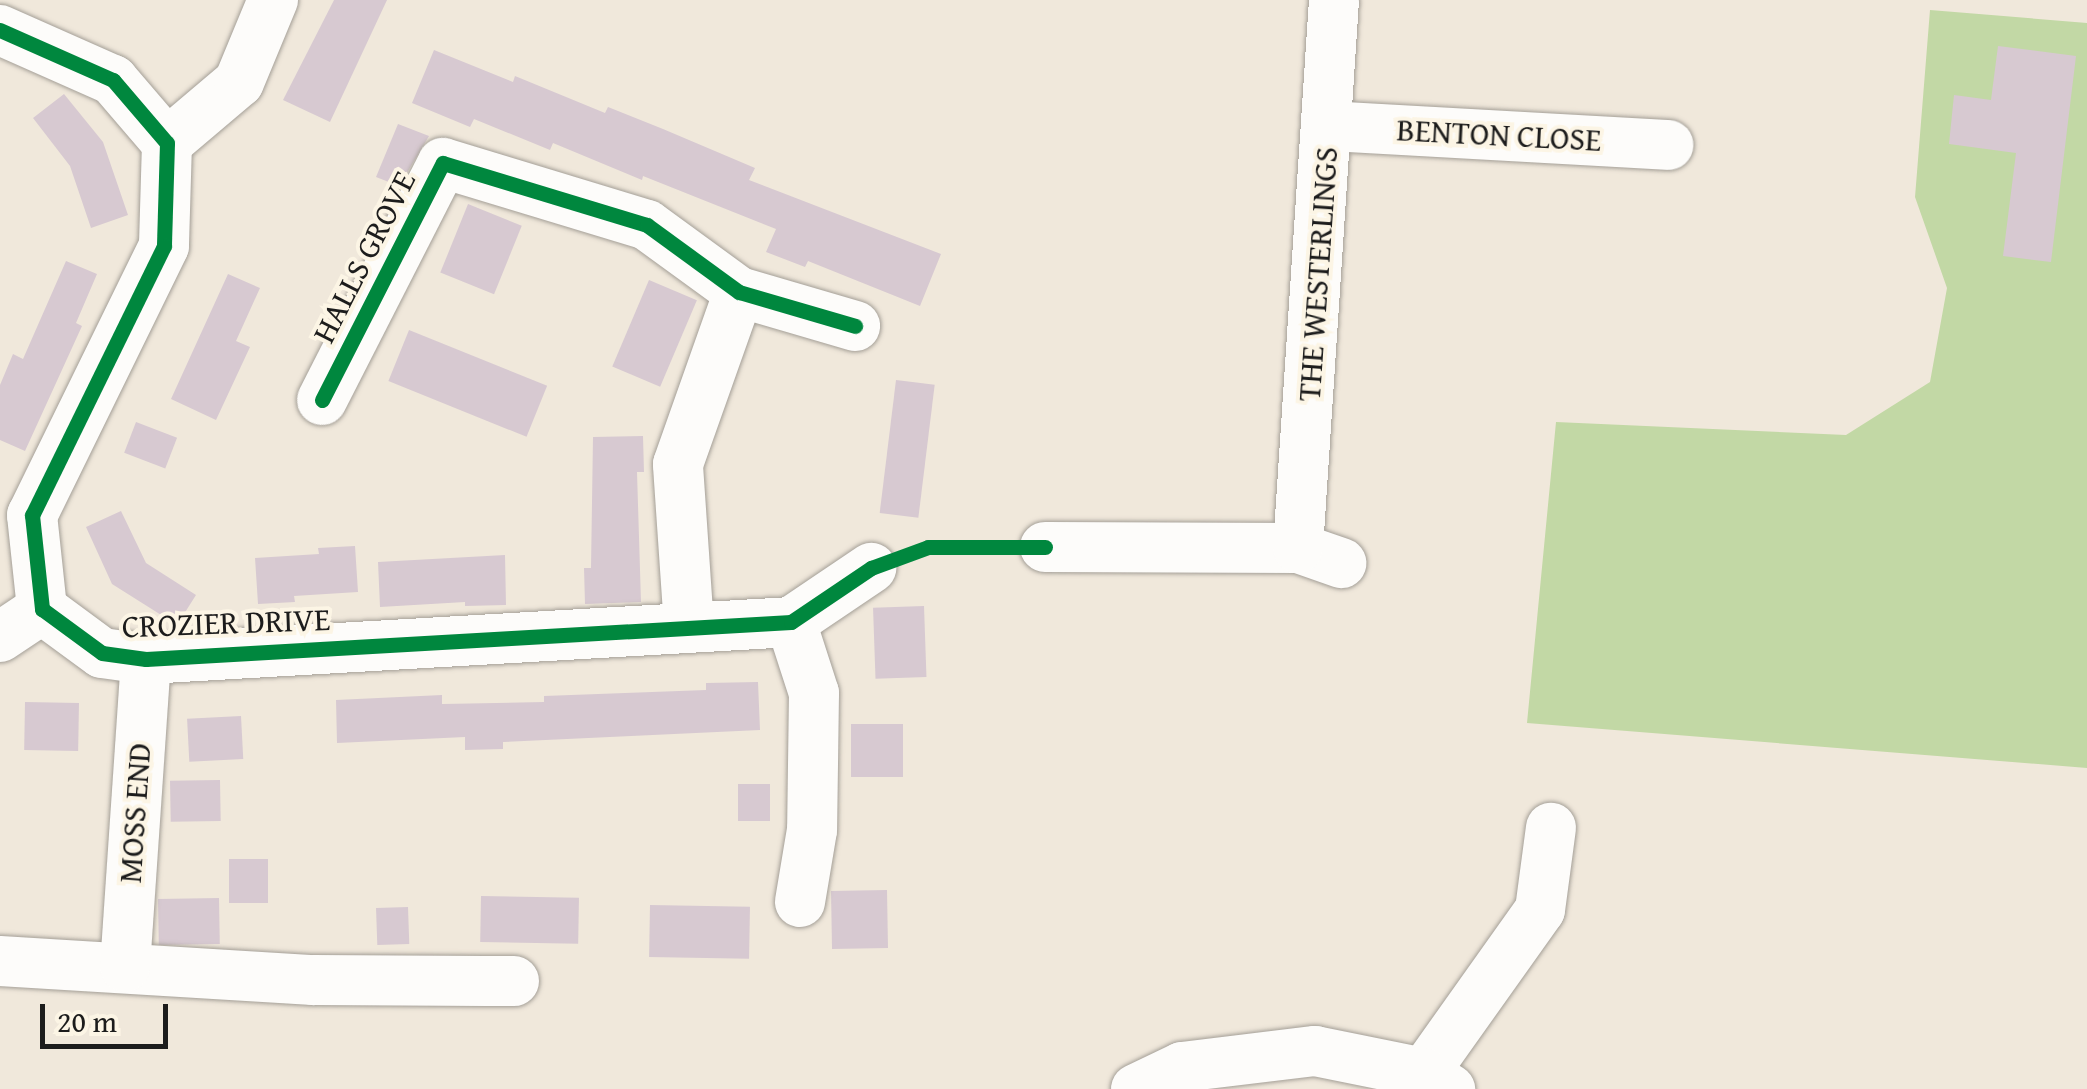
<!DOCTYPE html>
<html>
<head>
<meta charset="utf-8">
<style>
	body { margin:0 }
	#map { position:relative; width:2087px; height:1089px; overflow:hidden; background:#f0e8db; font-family:"Gentium Book Plus",serif }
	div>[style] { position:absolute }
	.green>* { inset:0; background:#c2d8a5 }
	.building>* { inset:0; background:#d7c9d1; transform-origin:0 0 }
	.roads { filter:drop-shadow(0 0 2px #a49f97) drop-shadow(0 0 2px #a49f97) }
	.minor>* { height:50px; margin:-25px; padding:0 25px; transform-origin:25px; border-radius:25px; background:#fdfcfa }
	.cycleway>* { height:15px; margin:-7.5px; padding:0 7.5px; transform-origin:7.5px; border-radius:7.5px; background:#00873e }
	span { translate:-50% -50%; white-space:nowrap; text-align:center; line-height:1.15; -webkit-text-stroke:8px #fcf5e5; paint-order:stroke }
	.street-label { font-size:32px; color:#1c1c1c }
	.scale { position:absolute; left:40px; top:1004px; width:128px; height:45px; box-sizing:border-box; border:5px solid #1c1c1c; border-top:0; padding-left:12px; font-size:30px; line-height:35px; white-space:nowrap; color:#1c1c1c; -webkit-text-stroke:8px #fcf5e5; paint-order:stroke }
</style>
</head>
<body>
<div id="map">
	<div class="green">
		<div style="clip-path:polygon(1930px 10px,2087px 23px,2087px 768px,1527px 723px,1556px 422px,1846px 435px,1930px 382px,1947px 288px,1915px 197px)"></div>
	</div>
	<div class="building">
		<div style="clip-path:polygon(334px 0,387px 0,330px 122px,283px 100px)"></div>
		<div style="clip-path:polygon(1998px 46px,2076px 56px,2051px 262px,2003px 256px,2016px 153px,1949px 144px,1954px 95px,1991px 100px)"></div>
		<div style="clip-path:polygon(434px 50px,513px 82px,515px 76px,605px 113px,608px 107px,663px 129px,755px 168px,749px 180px,941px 254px,920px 306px,808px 261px,805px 267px,766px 252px,776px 229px,643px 176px,642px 180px,553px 143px,550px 150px,474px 119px,470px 127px,412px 103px)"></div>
		<div style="clip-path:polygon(64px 94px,103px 142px,128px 215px,91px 228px,70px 166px,33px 118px)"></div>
		<div style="clip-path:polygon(398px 124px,429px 136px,399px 186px,376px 177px)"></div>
		<div style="left:468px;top:204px;width:58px;height:74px;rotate:22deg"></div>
		<div style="clip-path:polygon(66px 261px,97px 274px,76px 323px,82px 326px,25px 451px,0 440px,0 385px,13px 354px,23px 359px)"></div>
		<div style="clip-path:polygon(228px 274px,260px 288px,236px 341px,250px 347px,216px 420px,171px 399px)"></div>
		<div style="left:649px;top:280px;width:52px;height:94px;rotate:23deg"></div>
		<div style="left:409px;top:330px;width:149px;height:55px;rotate:22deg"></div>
		<div style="left:896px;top:380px;width:39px;height:134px;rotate:7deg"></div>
		<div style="left:136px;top:422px;width:44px;height:33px;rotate:21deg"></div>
		<div style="clip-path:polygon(643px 436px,644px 472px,637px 472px,641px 602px,585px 604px,584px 568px,591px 568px,593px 437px)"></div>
		<div style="clip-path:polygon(121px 511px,146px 563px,196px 595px,177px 625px,112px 584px,86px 527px)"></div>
		<div style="clip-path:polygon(355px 546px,358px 592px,294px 596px,295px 602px,258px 604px,255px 558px,319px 554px,318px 548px)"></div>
		<div style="clip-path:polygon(505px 555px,506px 605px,465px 606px,465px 602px,380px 607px,378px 562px)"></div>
		<div style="left:924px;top:606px;width:71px;height:51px;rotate:88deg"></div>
		<div style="clip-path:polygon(758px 682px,760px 730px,503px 742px,503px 749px,465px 750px,465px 737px,337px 743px,336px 700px,442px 695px,442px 704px,544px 702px,544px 696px,706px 690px,706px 683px)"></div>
		<div style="left:25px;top:702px;width:54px;height:48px;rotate:1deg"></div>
		<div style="left:241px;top:716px;width:43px;height:54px;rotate:87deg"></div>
		<div style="left:851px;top:724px;width:52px;height:53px"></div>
		<div style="left:220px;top:780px;width:41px;height:50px;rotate:89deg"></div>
		<div style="left:738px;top:784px;width:32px;height:37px"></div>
		<div style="left:229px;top:859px;width:39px;height:44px"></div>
		<div style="left:887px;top:890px;width:58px;height:56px;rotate:89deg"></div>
		<div style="left:481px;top:896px;width:98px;height:46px;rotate:1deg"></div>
		<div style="left:219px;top:898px;width:46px;height:61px;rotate:89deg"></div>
		<div style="left:650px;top:905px;width:100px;height:52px;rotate:1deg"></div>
		<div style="left:408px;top:907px;width:37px;height:32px;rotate:88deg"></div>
	</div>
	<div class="roads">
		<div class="minor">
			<div style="left:0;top:30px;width:124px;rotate:23.9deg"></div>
			<div style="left:113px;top:80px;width:83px;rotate:49.4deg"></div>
			<div style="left:167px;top:143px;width:103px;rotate:91.7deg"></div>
			<div style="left:164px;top:246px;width:300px;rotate:116.1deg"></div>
			<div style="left:32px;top:515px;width:95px;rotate:83.9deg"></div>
			<div style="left:42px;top:609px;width:74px;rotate:36.3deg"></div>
			<div style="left:102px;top:653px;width:44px;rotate:7.8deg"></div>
			<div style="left:146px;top:659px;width:646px;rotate:-3.28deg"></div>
			<div style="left:791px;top:622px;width:97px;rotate:-34deg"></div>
			<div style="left:1329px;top:126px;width:340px;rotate:3.2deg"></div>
			<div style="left:167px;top:143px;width:94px;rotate:-40.3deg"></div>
			<div style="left:239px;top:82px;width:89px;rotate:-67.5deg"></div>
			<div style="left:322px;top:400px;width:266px;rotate:-63deg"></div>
			<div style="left:443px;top:163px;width:213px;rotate:16.9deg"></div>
			<div style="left:647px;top:225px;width:114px;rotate:36.1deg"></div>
			<div style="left:739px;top:292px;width:121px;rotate:16.3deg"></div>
			<div style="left:1045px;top:547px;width:253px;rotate:0.2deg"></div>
			<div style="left:1298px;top:548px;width:46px;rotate:19.2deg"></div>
			<div style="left:1298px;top:548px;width:549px;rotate:-86.24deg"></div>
			<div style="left:791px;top:622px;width:75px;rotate:72.1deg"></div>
			<div style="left:814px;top:693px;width:137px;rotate:90.8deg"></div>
			<div style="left:812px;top:830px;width:73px;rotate:99.5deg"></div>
			<div style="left:689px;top:627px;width:163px;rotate:-93.9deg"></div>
			<div style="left:678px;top:464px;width:182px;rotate:-70.5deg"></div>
			<div style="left:0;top:637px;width:50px;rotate:-33.7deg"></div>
			<div style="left:0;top:961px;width:314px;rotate:3.5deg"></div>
			<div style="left:313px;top:980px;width:201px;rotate:0.3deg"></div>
			<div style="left:125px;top:967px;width:309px;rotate:-86.1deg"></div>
			<div style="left:1424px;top:1073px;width:200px;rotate:-54.6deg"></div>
			<div style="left:1540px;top:910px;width:83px;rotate:-82.4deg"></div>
			<div style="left:1136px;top:1089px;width:51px;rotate:-25.6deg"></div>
			<div style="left:1182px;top:1067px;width:134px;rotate:-6.9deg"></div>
			<div style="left:1315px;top:1051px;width:111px;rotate:11.4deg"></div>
			<div style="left:1424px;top:1073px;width:31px;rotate:32deg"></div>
		</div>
	</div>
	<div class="cycleway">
		<div style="left:0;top:30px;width:124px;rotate:23.9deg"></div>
		<div style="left:113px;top:80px;width:83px;rotate:49.4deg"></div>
		<div style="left:167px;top:143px;width:103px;rotate:91.7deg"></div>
		<div style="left:164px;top:246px;width:300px;rotate:116.1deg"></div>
		<div style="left:32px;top:515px;width:95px;rotate:83.9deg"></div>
		<div style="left:42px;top:609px;width:74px;rotate:36.3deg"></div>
		<div style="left:102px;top:653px;width:44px;rotate:7.8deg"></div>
		<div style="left:146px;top:659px;width:646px;rotate:-3.28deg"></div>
		<div style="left:791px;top:622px;width:97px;rotate:-34deg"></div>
		<div style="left:871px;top:568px;width:61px;rotate:-20.2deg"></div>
		<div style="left:928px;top:547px;width:117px"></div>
		<div style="left:322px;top:400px;width:266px;rotate:-63deg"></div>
		<div style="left:443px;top:163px;width:213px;rotate:16.9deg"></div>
		<div style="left:647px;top:225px;width:114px;rotate:36.1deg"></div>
		<div style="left:739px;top:292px;width:121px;rotate:16.3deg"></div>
	</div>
	<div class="street-label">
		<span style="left:1499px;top:135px;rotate:3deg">BENTON CLOSE</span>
		<span style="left:364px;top:257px;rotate:-63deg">HALLS GROVE</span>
		<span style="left:1318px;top:274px;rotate:-86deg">THE WESTERLINGS</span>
		<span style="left:226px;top:623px;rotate:-2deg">CROZIER DRIVE</span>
		<span style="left:135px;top:813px;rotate:-86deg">MOSS END</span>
	</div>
	<div class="scale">20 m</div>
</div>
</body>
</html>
